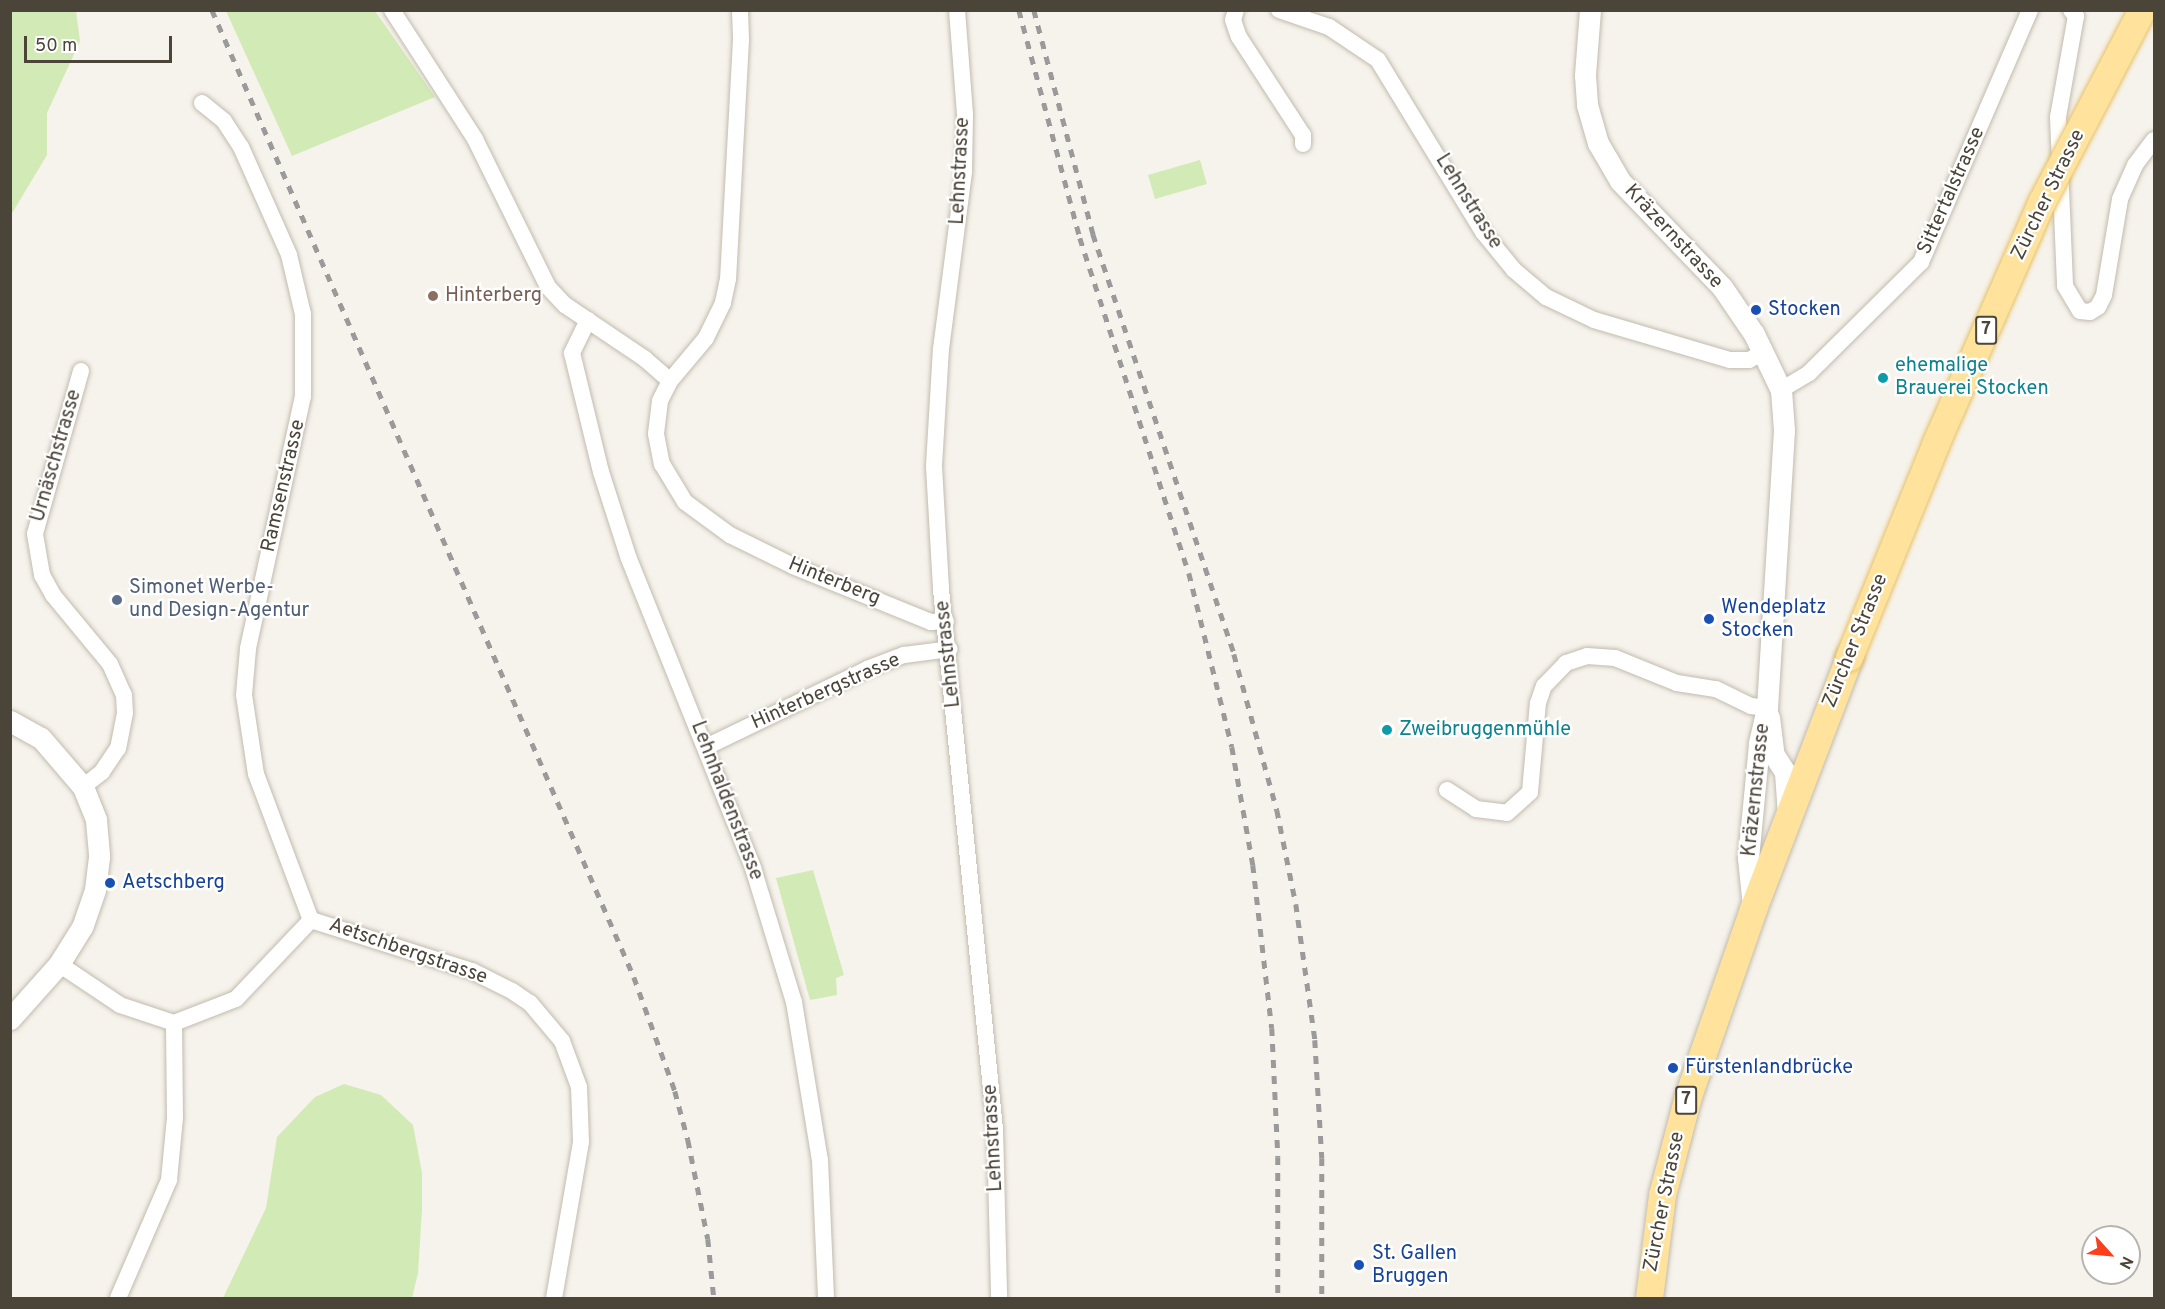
<!DOCTYPE html>
<html>
<head>
<meta charset="utf-8">
<style>
	body { margin:0 }
	#map { position:relative; width:2165px; height:1309px; overflow:hidden; background:#f6f3ec; font-family:Overpass,sans-serif }
	div>[style] { position:absolute }
	.green>* { inset:0; background:#d2eab5; transform-origin:0 0 }
	.roads { filter:drop-shadow(0 0 2px #c2bbae) drop-shadow(0 0 2px #c2bbae) }
	.minor>* { height:16px; margin:-8px; padding:0 8px; transform-origin:8px; border-radius:8px; background:#fff }
	.tertiary>* { height:21px; margin:-10.5px; padding:0 10.5px; transform-origin:10.5px; border-radius:10.5px; background:#fff }
	.primary>* { height:27px; margin:-13.5px; padding:0 13.5px; transform-origin:13.5px; border-radius:13.5px; background:#ffe39c }
	.rail>* { height:4.5px; margin-top:-2.25px; transform-origin:0; background:repeating-linear-gradient(90deg,#9a9a9a 0 8px,transparent 0 16px) }
	.bridges { filter:drop-shadow(0 0 2px #e6c16a) drop-shadow(0 0 2px #e6c16a) }
	.primary-bridge>* { height:27px; margin:-13.5px; padding:0 13.5px; transform-origin:13.5px; border-radius:13.5px; background:#ffe39c }
	.dots>* { width:16px; height:16px; translate:-50% -50%; box-sizing:border-box; border:3px solid #fff; border-radius:50% }
	span { translate:-50% -50%; white-space:nowrap; text-align:center; line-height:1.15; -webkit-text-stroke:4.5px #fff; paint-order:stroke }
	.shield-label span { padding:2px 4px; background:#fff; border:2px solid; border-radius:4px; -webkit-text-stroke-width:0 }
	.shield-label { font-size:18px; color:#4b4439; font-weight:700 }
	.street-label { font-size:20px; color:#4b4439 }
	.education-label { font-size:20px; color:#785e54 }
	.left { translate:0 -50%; text-align:left }
	.transit-label { font-size:20px; color:#164399 }
	.culture-label { font-size:20px; color:#0d838f }
	.service-label { font-size:20px; color:#4e5e75 }
	.frame { position:absolute; inset:0; border:12px solid #4b4439; pointer-events:none }
	.north { position:absolute; left:2081px; top:1225px; width:60px; height:60px; box-sizing:border-box; background:#fff; border:2px solid #b7b4b0; border-radius:50%; rotate:117deg; font-size:16px; font-weight:700; line-height:24px; text-align:center; color:#4b4439 }
	.north::after { content:''; display:block; margin:auto; width:21px; height:27px; background:#fc3f1d; clip-path:polygon(50% 0,100% 100%,50% 72%,0 100%) }
	.scale { position:absolute; left:24px; top:36px; width:148px; height:27px; box-sizing:border-box; border:3px solid #4b4439; border-top:0; padding-left:8px; font-size:18px; line-height:21px; white-space:nowrap; color:#4b4439; -webkit-text-stroke:4px #fff; paint-order:stroke }
</style>
</head>
<body>
<div id="map">
	<div class="green">
		<div style="clip-path:polygon(11px 10px,76px 11px,80px 41px,47px 113px,47px 155px,11px 215px)"></div>
		<div style="clip-path:polygon(226px 11px,375px 11px,435px 97px,292px 156px)"></div>
		<div style="left:1200px;top:160px;width:25px;height:54px;rotate:74deg"></div>
		<div style="clip-path:polygon(813px 870px,844px 975px,836px 978px,837px 995px,810px 1000px,776px 878px)"></div>
		<div style="clip-path:polygon(344px 1084px,381px 1095px,413px 1125px,422px 1173px,422px 1209px,418px 1273px,412px 1298px,223px 1298px,266px 1208px,277px 1137px,315px 1097px)"></div>
	</div>
	<div class="roads">
		<div class="minor">
			<div style="left:392px;top:10px;width:153px;rotate:57.2deg"></div>
			<div style="left:475px;top:139px;width:165px;rotate:63.7deg"></div>
			<div style="left:548px;top:287px;width:25px;rotate:47deg"></div>
			<div style="left:565px;top:305px;width:97px;rotate:34deg"></div>
			<div style="left:645px;top:359px;width:33px;rotate:41deg"></div>
			<div style="left:740px;top:10px;width:30px;rotate:88deg"></div>
			<div style="left:741px;top:40px;width:239px;rotate:93.1deg"></div>
			<div style="left:728px;top:279px;width:25px;rotate:102deg"></div>
			<div style="left:723px;top:303px;width:39px;rotate:116deg"></div>
			<div style="left:706px;top:338px;width:56px;rotate:129.9deg"></div>
			<div style="left:670px;top:381px;width:22px;rotate:117deg"></div>
			<div style="left:660px;top:401px;width:33px;rotate:97deg"></div>
			<div style="left:656px;top:434px;width:31px;rotate:79deg"></div>
			<div style="left:662px;top:464px;width:44px;rotate:58.8deg"></div>
			<div style="left:685px;top:502px;width:56px;rotate:36.3deg"></div>
			<div style="left:730px;top:535px;width:70px;rotate:26.2deg"></div>
			<div style="left:793px;top:566px;width:149px;rotate:22.1deg"></div>
			<div style="left:931px;top:622px;width:15px;rotate:-4deg"></div>
			<div style="left:957px;top:10px;width:104px;rotate:85.6deg"></div>
			<div style="left:965px;top:114px;width:58px;rotate:91deg"></div>
			<div style="left:964px;top:172px;width:177px;rotate:97.4deg"></div>
			<div style="left:941px;top:348px;width:119px;rotate:93.4deg"></div>
			<div style="left:934px;top:467px;width:122px;rotate:86.7deg"></div>
			<div style="left:941px;top:589px;width:543px;rotate:84.29deg"></div>
			<div style="left:995px;top:1129px;width:169px;rotate:88.6deg"></div>
			<div style="left:1236px;top:10px;width:10px;rotate:107deg"></div>
			<div style="left:1233px;top:20px;width:18px;rotate:71deg"></div>
			<div style="left:1239px;top:37px;width:117px;rotate:56.9deg"></div>
			<div style="left:1303px;top:135px;width:9px;rotate:90deg"></div>
			<div style="left:1279px;top:10px;width:53px;rotate:18.8deg"></div>
			<div style="left:1329px;top:27px;width:59px;rotate:34deg"></div>
			<div style="left:1378px;top:60px;width:202px;rotate:58.6deg"></div>
			<div style="left:1483px;top:232px;width:49px;rotate:50.8deg"></div>
			<div style="left:1514px;top:270px;width:42px;rotate:40.2deg"></div>
			<div style="left:1546px;top:297px;width:53px;rotate:25.6deg"></div>
			<div style="left:1594px;top:320px;width:142px;rotate:16.4deg"></div>
			<div style="left:1730px;top:360px;width:19px"></div>
			<div style="left:1749px;top:360px;width:15px;rotate:-28deg"></div>
			<div style="left:2071px;top:10px;width:8px;rotate:50deg"></div>
			<div style="left:2076px;top:16px;width:103px;rotate:100.1deg"></div>
			<div style="left:2058px;top:117px;width:169px;rotate:87.6deg"></div>
			<div style="left:2065px;top:286px;width:29px;rotate:59deg"></div>
			<div style="left:2080px;top:311px;width:10px;rotate:6deg"></div>
			<div style="left:2090px;top:312px;width:9px;rotate:-32deg"></div>
			<div style="left:2098px;top:307px;width:13px;rotate:-63deg"></div>
			<div style="left:2104px;top:295px;width:97px;rotate:-80.5deg"></div>
			<div style="left:2120px;top:199px;width:37px;rotate:-66deg"></div>
			<div style="left:2135px;top:165px;width:31px;rotate:-53deg"></div>
			<div style="left:202px;top:103px;width:28px;rotate:39deg"></div>
			<div style="left:224px;top:121px;width:31px;rotate:57deg"></div>
			<div style="left:241px;top:147px;width:118px;rotate:66deg"></div>
			<div style="left:289px;top:255px;width:61px;rotate:76.7deg"></div>
			<div style="left:303px;top:314px;width:82px;rotate:90deg"></div>
			<div style="left:303px;top:396px;width:259px;rotate:102.3deg"></div>
			<div style="left:248px;top:649px;width:46px;rotate:95deg"></div>
			<div style="left:244px;top:695px;width:80px;rotate:81.4deg"></div>
			<div style="left:256px;top:774px;width:156px;rotate:69.4deg"></div>
			<div style="left:588px;top:320px;width:37px;rotate:116deg"></div>
			<div style="left:572px;top:353px;width:122px;rotate:76.3deg"></div>
			<div style="left:601px;top:472px;width:91px;rotate:72.2deg"></div>
			<div style="left:629px;top:559px;width:333px;rotate:68.1deg"></div>
			<div style="left:753px;top:868px;width:140px;rotate:73deg"></div>
			<div style="left:794px;top:1002px;width:160px;rotate:80.7deg"></div>
			<div style="left:820px;top:1160px;width:138px;rotate:87.5deg"></div>
			<div style="left:81px;top:371px;width:169px;rotate:105.8deg"></div>
			<div style="left:35px;top:534px;width:42px;rotate:80.3deg"></div>
			<div style="left:42px;top:575px;width:23px;rotate:61deg"></div>
			<div style="left:53px;top:595px;width:89px;rotate:50.4deg"></div>
			<div style="left:110px;top:664px;width:34px;rotate:66deg"></div>
			<div style="left:124px;top:695px;width:18px;rotate:87deg"></div>
			<div style="left:125px;top:713px;width:36px;rotate:101deg"></div>
			<div style="left:118px;top:748px;width:29px;rotate:124deg"></div>
			<div style="left:102px;top:772px;width:24px;rotate:142deg"></div>
			<div style="left:1781px;top:390px;width:33px;rotate:-31deg"></div>
			<div style="left:1809px;top:373px;width:158px;rotate:-44.7deg"></div>
			<div style="left:1921px;top:262px;width:275px;rotate:-66.6deg"></div>
			<div style="left:706px;top:747px;width:179px;rotate:-25.8deg"></div>
			<div style="left:867px;top:669px;width:40px;rotate:-21deg"></div>
			<div style="left:904px;top:655px;width:46px;rotate:-7.4deg"></div>
			<div style="left:1447px;top:790px;width:35px;rotate:33deg"></div>
			<div style="left:1476px;top:809px;width:31px;rotate:7deg"></div>
			<div style="left:1507px;top:813px;width:31px;rotate:-42deg"></div>
			<div style="left:1530px;top:792px;width:89px;rotate:-84.9deg"></div>
			<div style="left:1538px;top:703px;width:18px;rotate:-71deg"></div>
			<div style="left:1544px;top:686px;width:32px;rotate:-46deg"></div>
			<div style="left:1566px;top:663px;width:22px;rotate:-18deg"></div>
			<div style="left:1587px;top:656px;width:28px;rotate:4deg"></div>
			<div style="left:1615px;top:658px;width:67px;rotate:22deg"></div>
			<div style="left:1677px;top:683px;width:39px;rotate:9deg"></div>
			<div style="left:1716px;top:689px;width:39px;rotate:26deg"></div>
			<div style="left:1751px;top:706px;width:16px;rotate:7deg"></div>
			<div style="left:59px;top:964px;width:73px;rotate:33.9deg"></div>
			<div style="left:120px;top:1005px;width:57px;rotate:18.4deg"></div>
			<div style="left:174px;top:1023px;width:66px;rotate:-21.2deg"></div>
			<div style="left:236px;top:999px;width:109px;rotate:-46.5deg"></div>
			<div style="left:311px;top:920px;width:169px;rotate:17.6deg"></div>
			<div style="left:472px;top:971px;width:45px;rotate:26.6deg"></div>
			<div style="left:512px;top:991px;width:22px;rotate:34deg"></div>
			<div style="left:530px;top:1003px;width:50px;rotate:49.9deg"></div>
			<div style="left:562px;top:1041px;width:49px;rotate:69.7deg"></div>
			<div style="left:579px;top:1087px;width:55px;rotate:87.9deg"></div>
			<div style="left:581px;top:1142px;width:158px;rotate:99.8deg"></div>
			<div style="left:118px;top:1298px;width:129px;rotate:-66.6deg"></div>
			<div style="left:169px;top:1180px;width:62px;rotate:-84.5deg"></div>
			<div style="left:175px;top:1118px;width:95px;rotate:-90.6deg"></div>
		</div>
		<div class="tertiary">
			<div style="left:1590px;top:10px;width:65px;rotate:94.4deg"></div>
			<div style="left:1585px;top:75px;width:30px;rotate:86deg"></div>
			<div style="left:1587px;top:105px;width:40px;rotate:74deg"></div>
			<div style="left:1598px;top:143px;width:44px;rotate:59.9deg"></div>
			<div style="left:1620px;top:181px;width:147px;rotate:46.1deg"></div>
			<div style="left:1722px;top:287px;width:57px;rotate:55.8deg"></div>
			<div style="left:1754px;top:334px;width:62px;rotate:64.3deg"></div>
			<div style="left:1781px;top:390px;width:40px;rotate:85.7deg"></div>
			<div style="left:1784px;top:430px;width:279px;rotate:93.5deg"></div>
			<div style="left:1767px;top:708px;width:37px;rotate:103deg"></div>
			<div style="left:1759px;top:744px;width:115px;rotate:95.5deg"></div>
			<div style="left:1748px;top:858px;width:48px;rotate:84.1deg"></div>
			<div style="left:1769px;top:717px;width:38px;rotate:83deg"></div>
			<div style="left:1774px;top:755px;width:20px;rotate:57deg"></div>
			<div style="left:1785px;top:772px;width:39px;rotate:86deg"></div>
			<div style="left:10px;top:721px;width:35px;rotate:29deg"></div>
			<div style="left:41px;top:738px;width:65px;rotate:49.4deg"></div>
			<div style="left:83px;top:787px;width:35px;rotate:68deg"></div>
			<div style="left:96px;top:820px;width:37px;rotate:85deg"></div>
			<div style="left:99px;top:857px;width:33px;rotate:97deg"></div>
			<div style="left:95px;top:890px;width:39px;rotate:109deg"></div>
			<div style="left:82px;top:927px;width:44px;rotate:121.9deg"></div>
			<div style="left:59px;top:964px;width:74px;rotate:131.7deg"></div>
		</div>
		<div class="primary">
			<div style="left:1649px;top:1298px;width:104px;rotate:-82.8deg"></div>
			<div style="left:1662px;top:1195px;width:102px;rotate:-75.3deg"></div>
			<div style="left:1688px;top:1096px;width:198px;rotate:-70.8deg"></div>
			<div style="left:1753px;top:909px;width:270px;rotate:-69.1deg"></div>
		</div>
	</div>
	<div class="rail">
		<div style="left:212px;top:10px;width:1055px;rotate:66.42deg"></div>
		<div style="left:634px;top:977px;width:121px;rotate:70.2deg"></div>
		<div style="left:675px;top:1091px;width:51px;rotate:75.1deg"></div>
		<div style="left:688px;top:1140px;width:101px;rotate:78.6deg"></div>
		<div style="left:708px;top:1239px;width:59px;rotate:84.2deg"></div>
		<div style="left:1019px;top:10px;width:236px;rotate:75deg"></div>
		<div style="left:1080px;top:238px;width:352px;rotate:72deg"></div>
		<div style="left:1189px;top:573px;width:179px;rotate:76.1deg"></div>
		<div style="left:1232px;top:747px;width:120px;rotate:79.9deg"></div>
		<div style="left:1253px;top:865px;width:164px;rotate:83.4deg"></div>
		<div style="left:1272px;top:1028px;width:129px;rotate:87.3deg"></div>
		<div style="left:1278px;top:1157px;width:141px;rotate:90deg"></div>
		<div style="left:1034px;top:10px;width:232px;rotate:75.2deg"></div>
		<div style="left:1093px;top:234px;width:443px;rotate:71.4deg"></div>
		<div style="left:1234px;top:654px;width:162px;rotate:74.6deg"></div>
		<div style="left:1277px;top:810px;width:96px;rotate:78.6deg"></div>
		<div style="left:1296px;top:904px;width:137px;rotate:82deg"></div>
		<div style="left:1315px;top:1040px;width:118px;rotate:86.6deg"></div>
		<div style="left:1322px;top:1158px;width:140px;rotate:90deg"></div>
	</div>
	<div class="bridges">
		<div class="primary-bridge">
			<div style="left:1849px;top:657px;width:234px;rotate:-67.9deg"></div>
			<div style="left:1937px;top:440px;width:261px;rotate:-66.3deg"></div>
			<div style="left:2042px;top:201px;width:216px;rotate:-62.4deg"></div>
		</div>
	</div>
	<div class="dots">
		<div style="left:433px;top:296px;background:#8d6e63"></div>
		<div style="left:1756px;top:310px;background:#1a4fb4"></div>
		<div style="left:1883px;top:378px;background:#0f9aa8"></div>
		<div style="left:117px;top:600px;background:#5c6f8a"></div>
		<div style="left:1709px;top:619px;background:#1a4fb4"></div>
		<div style="left:1387px;top:730px;background:#0f9aa8"></div>
		<div style="left:110px;top:883px;background:#1a4fb4"></div>
		<div style="left:1673px;top:1068px;background:#1a4fb4"></div>
		<div style="left:1359px;top:1265px;background:#1a4fb4"></div>
	</div>
	<div class="shield-label">
		<span style="left:1986px;top:330px">7</span>
		<span style="left:1686px;top:1100px">7</span>
	</div>
	<div class="street-label">
		<span style="left:961px;top:171px;rotate:-87deg">Lehnstrasse</span>
		<span style="left:1952px;top:191px;rotate:-66deg">Sittertalstrasse</span>
		<span style="left:2049px;top:195px;rotate:-64deg">Zürcher Strasse</span>
		<span style="left:1468px;top:202px;rotate:58deg">Lehnstrasse</span>
		<span style="left:1673px;top:237px;rotate:47deg">Kräzernstrasse</span>
		<span style="left:57px;top:456px;rotate:-74deg">Urnäschstrasse</span>
		<span style="left:284px;top:486px;rotate:-77deg">Ramsenstrasse</span>
		<span style="left:834px;top:582px;rotate:22deg">Hinterberg</span>
		<span style="left:1856px;top:641px;rotate:-68deg">Zürcher Strasse</span>
		<span style="left:949px;top:654px;rotate:-96deg">Lehnstrasse</span>
		<span style="left:826px;top:692px;rotate:-24deg">Hinterbergstrasse</span>
		<span style="left:1757px;top:790px;rotate:-84deg">Kräzernstrasse</span>
		<span style="left:726px;top:801px;rotate:69deg">Lehnhaldenstrasse</span>
		<span style="left:408px;top:952px;rotate:19deg">Aetschbergstrasse</span>
		<span style="left:994px;top:1138px;rotate:-93deg">Lehnstrasse</span>
		<span style="left:1665px;top:1202px;rotate:-79deg">Zürcher Strasse</span>
	</div>
	<div class="education-label">
		<span class="left" style="left:445px;top:296px">Hinterberg</span>
	</div>
	<div class="transit-label">
		<span class="left" style="left:1768px;top:310px">Stocken</span>
		<span class="left" style="left:1721px;top:620px">Wendeplatz<br>Stocken</span>
		<span class="left" style="left:122px;top:883px">Aetschberg</span>
		<span class="left" style="left:1685px;top:1068px">Fürstenlandbrücke</span>
		<span class="left" style="left:1372px;top:1266px">St. Gallen<br>Bruggen</span>
	</div>
	<div class="culture-label">
		<span class="left" style="left:1895px;top:378px">ehemalige<br>Brauerei Stocken</span>
		<span class="left" style="left:1399px;top:730px">Zweibruggenmühle</span>
	</div>
	<div class="service-label">
		<span class="left" style="left:129px;top:600px">Simonet Werbe-<br>und Design-Agentur</span>
	</div>
	<div class="frame"></div>
	<div class="north">N</div>
	<div class="scale">50 m</div>
</div>
</body>
</html>
